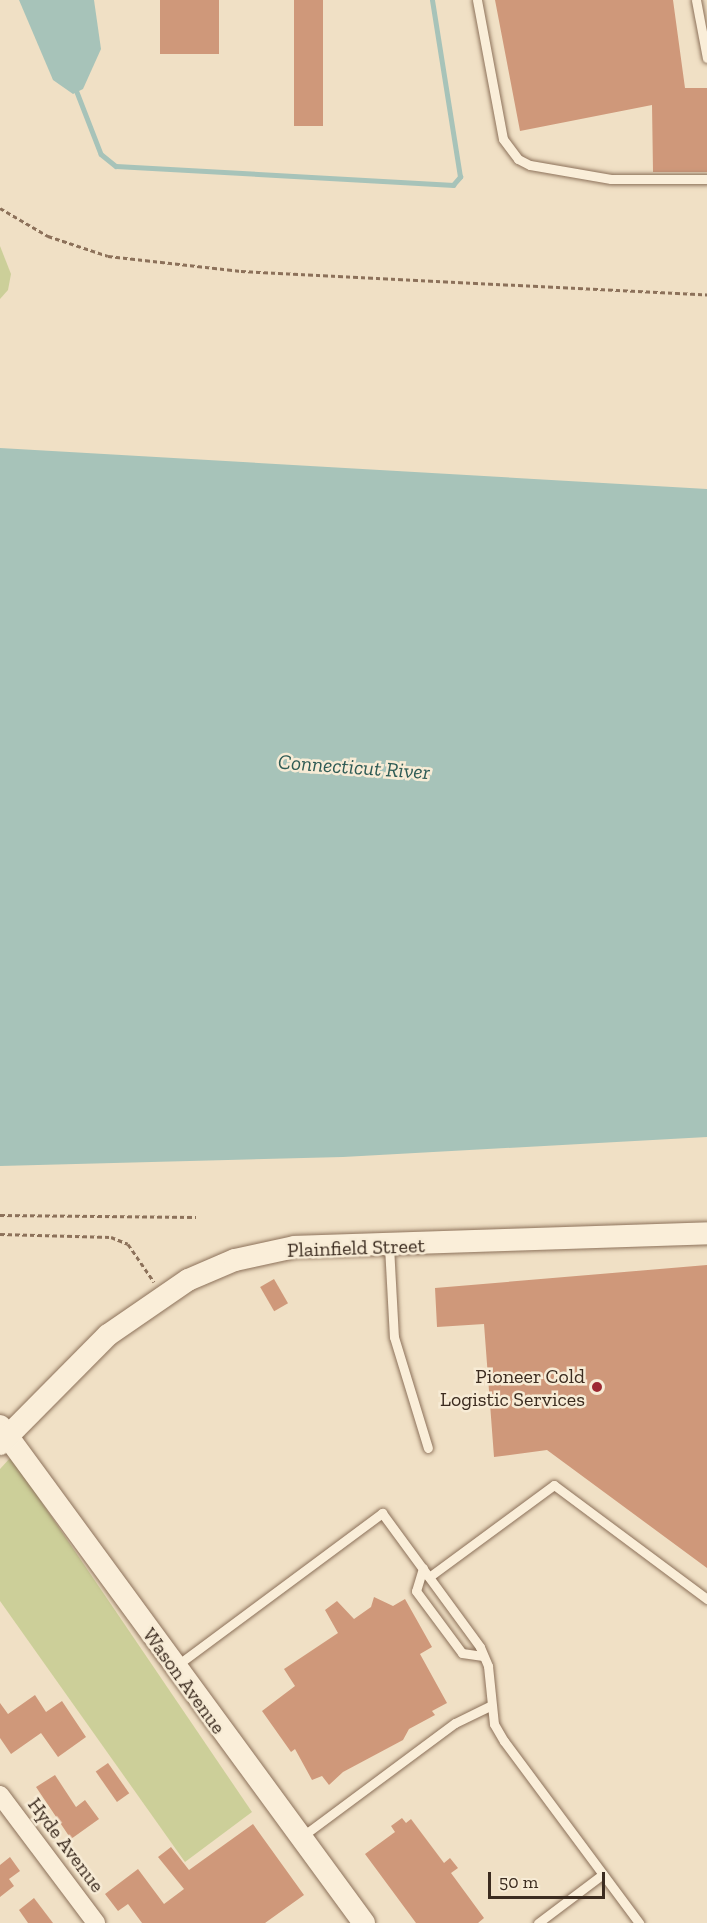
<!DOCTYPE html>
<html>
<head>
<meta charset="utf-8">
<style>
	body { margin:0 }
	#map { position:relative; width:707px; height:1923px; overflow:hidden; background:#f0e0c5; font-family:"Zilla Slab",serif }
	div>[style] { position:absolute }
	.green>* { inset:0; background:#cccf99 }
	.water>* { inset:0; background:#a7c3b9 }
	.stream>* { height:4.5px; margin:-2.25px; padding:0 2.25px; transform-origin:2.25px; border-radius:2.25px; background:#a7c3b9 }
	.building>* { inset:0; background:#cf987a; transform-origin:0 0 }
	.path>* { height:3px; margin-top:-1.5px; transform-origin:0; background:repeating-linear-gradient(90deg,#8c715a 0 4.5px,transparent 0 7.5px) }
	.roads { filter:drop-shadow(0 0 2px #8c715a) drop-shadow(0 0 2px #8c715a) }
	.service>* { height:9px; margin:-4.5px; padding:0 4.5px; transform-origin:4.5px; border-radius:4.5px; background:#faeed9 }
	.minor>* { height:18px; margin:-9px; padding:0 9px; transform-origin:9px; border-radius:9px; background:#faeed9 }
	.tertiary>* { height:22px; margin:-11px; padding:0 11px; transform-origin:11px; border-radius:11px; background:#faeed9 }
	.dots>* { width:16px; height:16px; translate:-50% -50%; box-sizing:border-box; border:3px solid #f7ebd5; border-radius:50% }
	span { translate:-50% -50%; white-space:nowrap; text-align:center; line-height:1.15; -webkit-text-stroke:5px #f7ebd5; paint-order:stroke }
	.street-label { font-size:20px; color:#3b2b1f }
	.poi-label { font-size:20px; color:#3b2b1f }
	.right { translate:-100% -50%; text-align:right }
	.water-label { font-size:21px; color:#2e5b55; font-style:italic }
	.scale { position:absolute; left:488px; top:1872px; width:117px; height:27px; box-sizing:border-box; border:3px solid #3b2b1f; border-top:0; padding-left:8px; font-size:18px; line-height:21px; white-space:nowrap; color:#3b2b1f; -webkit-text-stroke:4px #f7ebd5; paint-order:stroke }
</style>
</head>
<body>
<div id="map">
	<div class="green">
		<div style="clip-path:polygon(0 246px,11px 274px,8px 290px,0 299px)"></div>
		<div style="clip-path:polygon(11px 1457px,252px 1812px,185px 1862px,0 1601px,0 1469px)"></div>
	</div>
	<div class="water">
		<div style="clip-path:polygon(19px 0,94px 0,101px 49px,83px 89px,73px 94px,53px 80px)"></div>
		<div style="clip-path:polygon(0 448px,707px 489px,707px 1137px,343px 1157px,0 1166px)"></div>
	</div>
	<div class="stream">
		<div style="left:77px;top:92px;width:66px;rotate:68.8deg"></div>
		<div style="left:101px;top:154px;width:19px;rotate:39deg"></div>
		<div style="left:116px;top:166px;width:338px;rotate:3.2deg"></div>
		<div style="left:453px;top:185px;width:11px;rotate:-49deg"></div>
		<div style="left:460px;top:177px;width:179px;rotate:-99deg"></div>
	</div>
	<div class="building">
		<div style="left:160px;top:0;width:59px;height:54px"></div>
		<div style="left:294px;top:0;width:29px;height:126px"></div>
		<div style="clip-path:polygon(495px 0,673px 0,685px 88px,707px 88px,707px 172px,653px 172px,652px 105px,520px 131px)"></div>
		<div style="clip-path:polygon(707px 1265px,707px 1568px,547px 1450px,494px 1457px,484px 1324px,437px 1327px,435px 1288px)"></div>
		<div style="left:274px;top:1279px;width:28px;height:16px;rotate:60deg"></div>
		<div style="clip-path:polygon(374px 1597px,393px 1606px,405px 1599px,432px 1647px,420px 1654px,447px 1703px,432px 1711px,435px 1715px,409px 1729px,403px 1740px,343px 1772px,329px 1785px,322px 1776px,312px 1780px,295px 1749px,291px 1752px,262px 1711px,295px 1686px,284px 1669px,338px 1633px,325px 1610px,337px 1601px,354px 1619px,371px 1607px)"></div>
		<div style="clip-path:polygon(35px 1695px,46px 1712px,62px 1701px,86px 1737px,58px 1757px,41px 1733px,11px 1754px,0 1738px,0 1703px,8px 1714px)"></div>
		<div style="left:108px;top:1763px;width:37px;height:15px;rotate:55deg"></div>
		<div style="clip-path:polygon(55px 1775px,76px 1807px,85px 1800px,99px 1819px,71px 1839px,36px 1787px)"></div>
		<div style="clip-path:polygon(402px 1818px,406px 1823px,411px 1819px,444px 1863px,450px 1858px,458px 1868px,451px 1873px,484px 1918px,478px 1923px,416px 1923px,365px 1854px,395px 1832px,391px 1826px)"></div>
		<div style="clip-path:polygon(253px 1824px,304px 1895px,265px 1923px,142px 1923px,128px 1904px,118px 1911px,105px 1894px,138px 1869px,164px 1904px,184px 1889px,158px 1857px,171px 1847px,189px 1870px)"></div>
		<div style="clip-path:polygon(10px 1857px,20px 1871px,9px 1879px,14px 1886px,0 1897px,0 1865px)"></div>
		<div style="clip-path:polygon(34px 1898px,53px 1923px,28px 1923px,19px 1910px)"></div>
	</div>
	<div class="path">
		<div style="left:0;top:208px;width:56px;rotate:30.3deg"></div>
		<div style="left:48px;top:236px;width:63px;rotate:18.4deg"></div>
		<div style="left:108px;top:256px;width:134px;rotate:6.4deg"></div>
		<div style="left:241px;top:271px;width:467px;rotate:2.9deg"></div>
		<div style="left:0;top:1215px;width:196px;rotate:0.6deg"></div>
		<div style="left:0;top:1234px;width:111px;rotate:1.5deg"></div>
		<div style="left:111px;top:1237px;width:18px;rotate:22deg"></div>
		<div style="left:128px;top:1244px;width:46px;rotate:55.6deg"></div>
	</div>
	<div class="roads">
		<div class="service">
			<div style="left:477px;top:0;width:141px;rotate:79.4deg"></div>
			<div style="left:503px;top:139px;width:25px;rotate:53deg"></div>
			<div style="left:518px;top:159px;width:13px;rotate:27deg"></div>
			<div style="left:530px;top:165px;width:82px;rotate:9.8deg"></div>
			<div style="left:611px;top:179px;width:96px"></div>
			<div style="left:696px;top:0;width:59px;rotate:79.3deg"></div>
			<div style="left:389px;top:1246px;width:91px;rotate:86.9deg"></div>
			<div style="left:394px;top:1337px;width:116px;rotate:73deg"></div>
			<div style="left:423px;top:1568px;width:24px;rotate:107deg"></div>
			<div style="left:416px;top:1591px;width:77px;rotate:53.4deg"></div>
			<div style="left:462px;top:1653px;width:21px;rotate:8deg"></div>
			<div style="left:429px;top:1577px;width:155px;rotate:-36.4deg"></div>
			<div style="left:554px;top:1485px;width:191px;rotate:36.7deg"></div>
			<div style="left:176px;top:1666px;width:257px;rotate:-36.6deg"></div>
			<div style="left:382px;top:1513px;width:166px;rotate:53.8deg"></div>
			<div style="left:480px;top:1647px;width:21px;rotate:67deg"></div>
			<div style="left:488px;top:1666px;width:58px;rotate:84.1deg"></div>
			<div style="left:494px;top:1724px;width:20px;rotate:60deg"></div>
			<div style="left:504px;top:1741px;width:227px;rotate:53.4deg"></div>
			<div style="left:300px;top:1838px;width:193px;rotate:-36.6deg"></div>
			<div style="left:455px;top:1723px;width:39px;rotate:-26deg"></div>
			<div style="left:538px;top:1923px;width:81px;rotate:-37deg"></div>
		</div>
		<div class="minor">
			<div style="left:0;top:1795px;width:160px;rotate:53.1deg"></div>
		</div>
		<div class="tertiary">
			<div style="left:0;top:1426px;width:616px;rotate:53.78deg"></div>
			<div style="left:0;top:1444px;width:153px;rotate:-45.3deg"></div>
			<div style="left:108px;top:1335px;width:97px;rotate:-34.5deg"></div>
			<div style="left:188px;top:1280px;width:51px;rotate:-23.1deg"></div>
			<div style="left:235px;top:1260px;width:61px;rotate:-12.2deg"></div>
			<div style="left:295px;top:1247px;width:412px;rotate:-1.9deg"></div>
		</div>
	</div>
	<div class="dots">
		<div style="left:597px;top:1387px;background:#9d2831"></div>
	</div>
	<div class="street-label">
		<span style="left:356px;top:1248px;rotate:-2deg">Plainfield Street</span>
		<span style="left:184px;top:1681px;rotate:54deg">Wason Avenue</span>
		<span style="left:66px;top:1845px;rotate:53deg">Hyde Avenue</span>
	</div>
	<div class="poi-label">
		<span class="right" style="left:585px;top:1388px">Pioneer Cold<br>Logistic Services</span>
	</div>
	<div class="water-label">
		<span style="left:354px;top:767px;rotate:4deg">Connecticut River</span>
	</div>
	<div class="scale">50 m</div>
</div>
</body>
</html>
